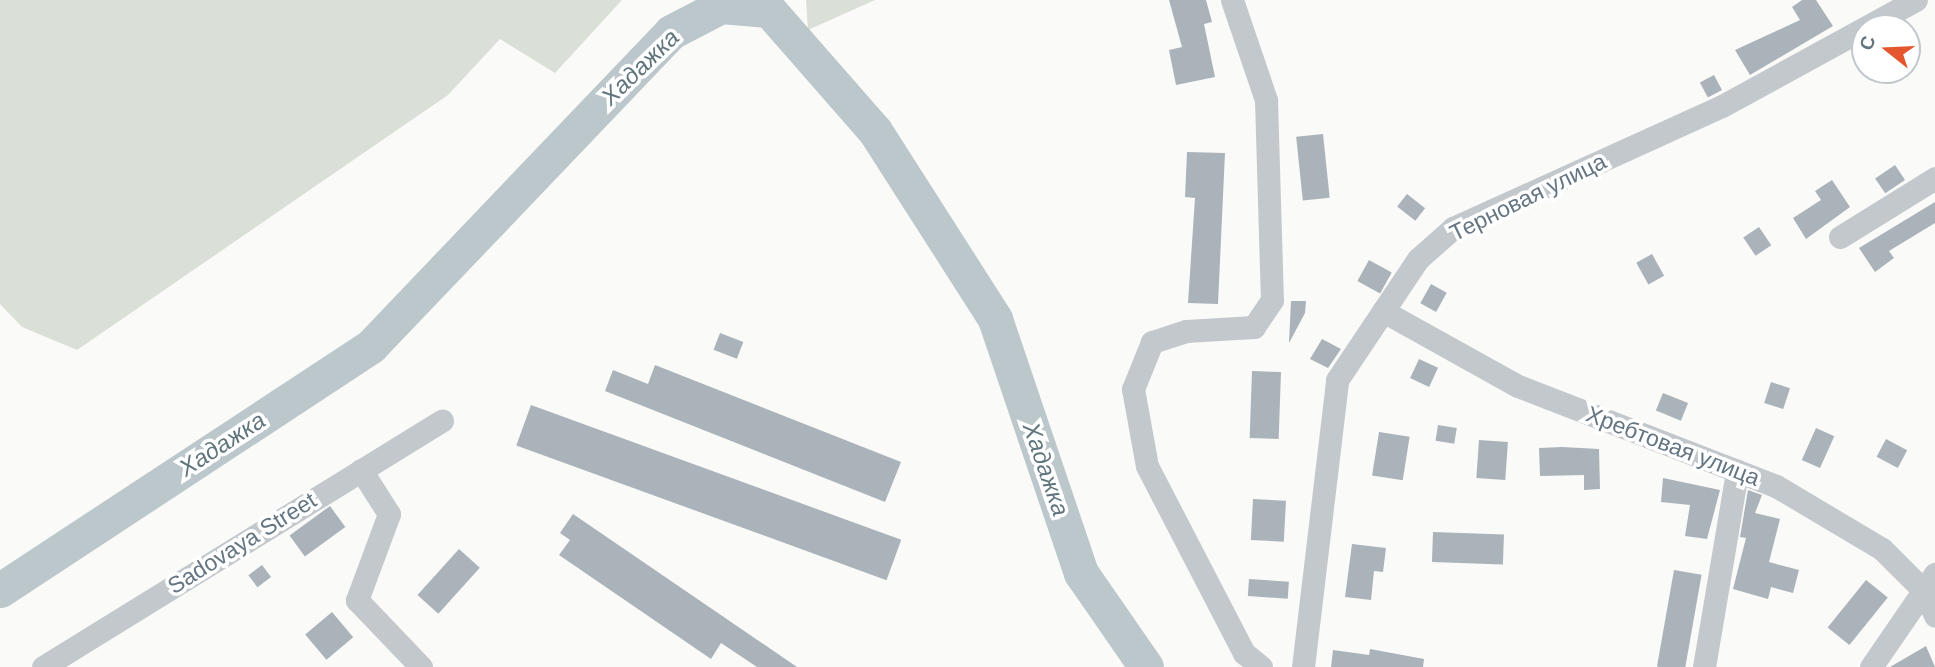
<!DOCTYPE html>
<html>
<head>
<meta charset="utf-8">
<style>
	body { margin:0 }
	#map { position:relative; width:1935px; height:667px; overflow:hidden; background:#fafaf8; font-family:Helvetica,sans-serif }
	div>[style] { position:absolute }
	.green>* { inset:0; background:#dadfd7 }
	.river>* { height:35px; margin:-17.5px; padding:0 17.5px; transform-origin:17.5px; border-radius:17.5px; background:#bbc7cb }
	.building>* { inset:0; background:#aab3b9; transform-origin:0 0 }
	.minor>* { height:23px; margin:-11.5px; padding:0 11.5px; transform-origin:11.5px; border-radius:11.5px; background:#c3c8cc }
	span { translate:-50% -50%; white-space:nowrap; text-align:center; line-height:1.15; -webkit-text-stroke:7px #fff; paint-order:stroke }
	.street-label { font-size:23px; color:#657683 }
	.water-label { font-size:24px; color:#60757c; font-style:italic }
	.north { position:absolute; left:1851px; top:14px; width:70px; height:70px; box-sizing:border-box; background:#fff; border:2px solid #c1c8cd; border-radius:50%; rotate:288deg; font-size:19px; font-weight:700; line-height:28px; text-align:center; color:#657683 }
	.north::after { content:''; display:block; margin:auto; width:24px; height:32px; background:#e4572e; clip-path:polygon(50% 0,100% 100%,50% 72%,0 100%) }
</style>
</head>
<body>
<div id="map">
	<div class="green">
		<div style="clip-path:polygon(0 0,622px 0,555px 73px,500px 39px,448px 95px,77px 350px,22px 327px,0 304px)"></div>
		<div style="clip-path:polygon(806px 0,875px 0,808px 30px)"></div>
	</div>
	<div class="river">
		<div style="left:0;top:590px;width:444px;rotate:-33.3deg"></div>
		<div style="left:371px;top:346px;width:434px;rotate:-46.3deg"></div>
		<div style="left:671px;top:32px;width:56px;rotate:-27.5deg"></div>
		<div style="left:721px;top:6px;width:48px;rotate:4.8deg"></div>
		<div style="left:769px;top:10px;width:161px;rotate:48.8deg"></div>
		<div style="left:875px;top:131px;width:223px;rotate:57.4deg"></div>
		<div style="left:995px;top:319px;width:268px;rotate:71.3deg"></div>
		<div style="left:1081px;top:573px;width:114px;rotate:55.3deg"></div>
	</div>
	<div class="building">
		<div style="clip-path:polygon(1169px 0,1206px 0,1212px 22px,1204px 24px,1215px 77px,1176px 85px,1169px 50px,1182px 47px)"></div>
		<div style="clip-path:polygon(1802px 0,1816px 0,1833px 26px,1750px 75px,1735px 50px,1800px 20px,1792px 7px)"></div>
		<div style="left:1714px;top:75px;width:17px;height:16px;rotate:62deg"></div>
		<div style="left:1323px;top:134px;width:64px;height:27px;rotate:84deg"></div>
		<div style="clip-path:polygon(1187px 152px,1225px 153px,1218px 304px,1188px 303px,1195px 198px,1185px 197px)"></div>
		<div style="left:1895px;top:165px;width:18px;height:24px;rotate:56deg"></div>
		<div style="clip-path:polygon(1832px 180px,1850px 207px,1806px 239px,1793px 218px,1821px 200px,1815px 191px)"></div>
		<div style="left:1407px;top:194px;width:23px;height:16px;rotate:38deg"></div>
		<div style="clip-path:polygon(1935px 202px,1935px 223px,1889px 251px,1894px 258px,1875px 272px,1859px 248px)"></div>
		<div style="left:1759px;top:227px;width:22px;height:19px;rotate:56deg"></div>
		<div style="left:1652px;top:254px;width:25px;height:18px;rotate:61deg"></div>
		<div style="left:1369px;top:260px;width:26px;height:24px;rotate:29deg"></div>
		<div style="left:1431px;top:284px;width:18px;height:22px;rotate:29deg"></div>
		<div style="clip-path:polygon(1291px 301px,1306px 301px,1305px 313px,1289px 343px)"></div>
		<div style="left:720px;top:333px;width:25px;height:18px;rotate:21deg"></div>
		<div style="clip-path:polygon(1322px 339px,1341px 349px,1328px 368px,1310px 359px)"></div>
		<div style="left:1419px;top:359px;width:21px;height:21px;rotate:25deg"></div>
		<div style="clip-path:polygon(655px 365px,901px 462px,885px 502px,605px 391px,613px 370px,648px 384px)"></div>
		<div style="left:1252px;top:371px;width:29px;height:67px;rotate:2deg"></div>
		<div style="left:1771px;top:382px;width:20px;height:22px;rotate:18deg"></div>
		<div style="left:1663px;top:393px;width:27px;height:19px;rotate:22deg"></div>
		<div style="left:531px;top:405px;width:394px;height:43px;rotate:20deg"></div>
		<div style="left:1438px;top:425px;width:19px;height:16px;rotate:9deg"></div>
		<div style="left:1816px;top:428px;width:20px;height:35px;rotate:24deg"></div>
		<div style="left:1379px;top:432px;width:31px;height:44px;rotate:9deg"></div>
		<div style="left:1886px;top:439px;width:24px;height:20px;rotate:28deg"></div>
		<div style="left:1479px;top:440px;width:29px;height:38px;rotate:4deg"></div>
		<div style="clip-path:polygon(1562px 447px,1599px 449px,1600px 489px,1584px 490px,1584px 475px,1540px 476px,1539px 448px)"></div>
		<div style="clip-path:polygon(1663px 478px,1720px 490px,1707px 539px,1685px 536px,1690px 505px,1661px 502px)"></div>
		<div style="clip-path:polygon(1748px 490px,1762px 495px,1755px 513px,1780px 519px,1769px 562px,1799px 570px,1793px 593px,1771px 587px,1768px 599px,1733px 589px,1746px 538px,1740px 537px)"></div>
		<div style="left:1253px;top:499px;width:33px;height:41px;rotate:3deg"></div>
		<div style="left:330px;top:506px;width:26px;height:50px;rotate:54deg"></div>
		<div style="clip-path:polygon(573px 514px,797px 667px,757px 667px,721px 643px,711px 659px,559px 555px,570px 540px,560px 533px)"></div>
		<div style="left:1433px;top:532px;width:71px;height:30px;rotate:2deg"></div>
		<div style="clip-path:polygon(1352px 544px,1386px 548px,1383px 572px,1374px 571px,1371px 600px,1345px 597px)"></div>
		<div style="left:459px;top:549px;width:28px;height:62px;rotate:42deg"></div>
		<div style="left:262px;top:565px;width:15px;height:17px;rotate:53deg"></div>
		<div style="left:1674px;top:570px;width:28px;height:98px;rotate:10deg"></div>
		<div style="left:1249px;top:579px;width:40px;height:17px;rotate:4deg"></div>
		<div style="left:1866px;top:580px;width:28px;height:61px;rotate:39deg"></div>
		<div style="left:332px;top:612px;width:33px;height:35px;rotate:50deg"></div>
		<div style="clip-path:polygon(1926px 646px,1935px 667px,1890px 667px)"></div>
		<div style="clip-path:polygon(1370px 649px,1424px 659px,1423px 667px,1331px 667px,1333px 650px,1369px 655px)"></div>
	</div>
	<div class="minor">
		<div style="left:1232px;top:0;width:106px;rotate:71.2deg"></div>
		<div style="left:1266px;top:100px;width:200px;rotate:88.3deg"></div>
		<div style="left:1272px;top:300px;width:32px;rotate:124deg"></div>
		<div style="left:1254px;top:327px;width:68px;rotate:176.6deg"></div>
		<div style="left:1186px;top:331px;width:36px;rotate:162deg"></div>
		<div style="left:1152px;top:342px;width:51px;rotate:112deg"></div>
		<div style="left:1133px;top:389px;width:78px;rotate:79.7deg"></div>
		<div style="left:1147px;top:466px;width:211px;rotate:62.6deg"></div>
		<div style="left:1244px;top:653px;width:22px;rotate:39deg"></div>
		<div style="left:1840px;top:237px;width:112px;rotate:-31.8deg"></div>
		<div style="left:1383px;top:311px;width:154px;rotate:29.1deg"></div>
		<div style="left:1518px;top:386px;width:277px;rotate:21.2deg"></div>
		<div style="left:1776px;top:486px;width:123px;rotate:30.7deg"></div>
		<div style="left:1882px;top:549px;width:59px;rotate:45deg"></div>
		<div style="left:1924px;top:591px;width:27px;rotate:66deg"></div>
		<div style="left:361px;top:470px;width:52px;rotate:57.5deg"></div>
		<div style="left:389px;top:514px;width:92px;rotate:110.4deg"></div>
		<div style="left:357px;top:600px;width:93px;rotate:46.3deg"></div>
		<div style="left:43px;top:667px;width:469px;rotate:-31.7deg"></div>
		<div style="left:1303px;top:667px;width:289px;rotate:-83.2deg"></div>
		<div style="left:1337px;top:380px;width:146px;rotate:-56.2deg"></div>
		<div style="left:1418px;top:259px;width:47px;rotate:-41.5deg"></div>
		<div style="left:1453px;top:228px;width:295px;rotate:-24.4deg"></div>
		<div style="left:1722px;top:106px;width:221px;rotate:-28.7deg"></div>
		<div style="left:1704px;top:667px;width:199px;rotate:-80.4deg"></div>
		<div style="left:1871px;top:667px;width:113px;rotate:-55.5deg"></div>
	</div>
	<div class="street-label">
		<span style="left:1528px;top:197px;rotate:-26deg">Терновая улица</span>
		<span style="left:1673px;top:446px;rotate:21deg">Хребтовая улица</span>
		<span style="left:242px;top:543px;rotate:-32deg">Sadovaya Street</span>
	</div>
	<div class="water-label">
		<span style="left:640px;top:67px;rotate:-44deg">Хадажка</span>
		<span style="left:222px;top:444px;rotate:-33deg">Хадажка</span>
		<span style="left:1046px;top:469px;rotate:71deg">Хадажка</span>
	</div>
	<div class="north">С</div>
</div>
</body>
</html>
